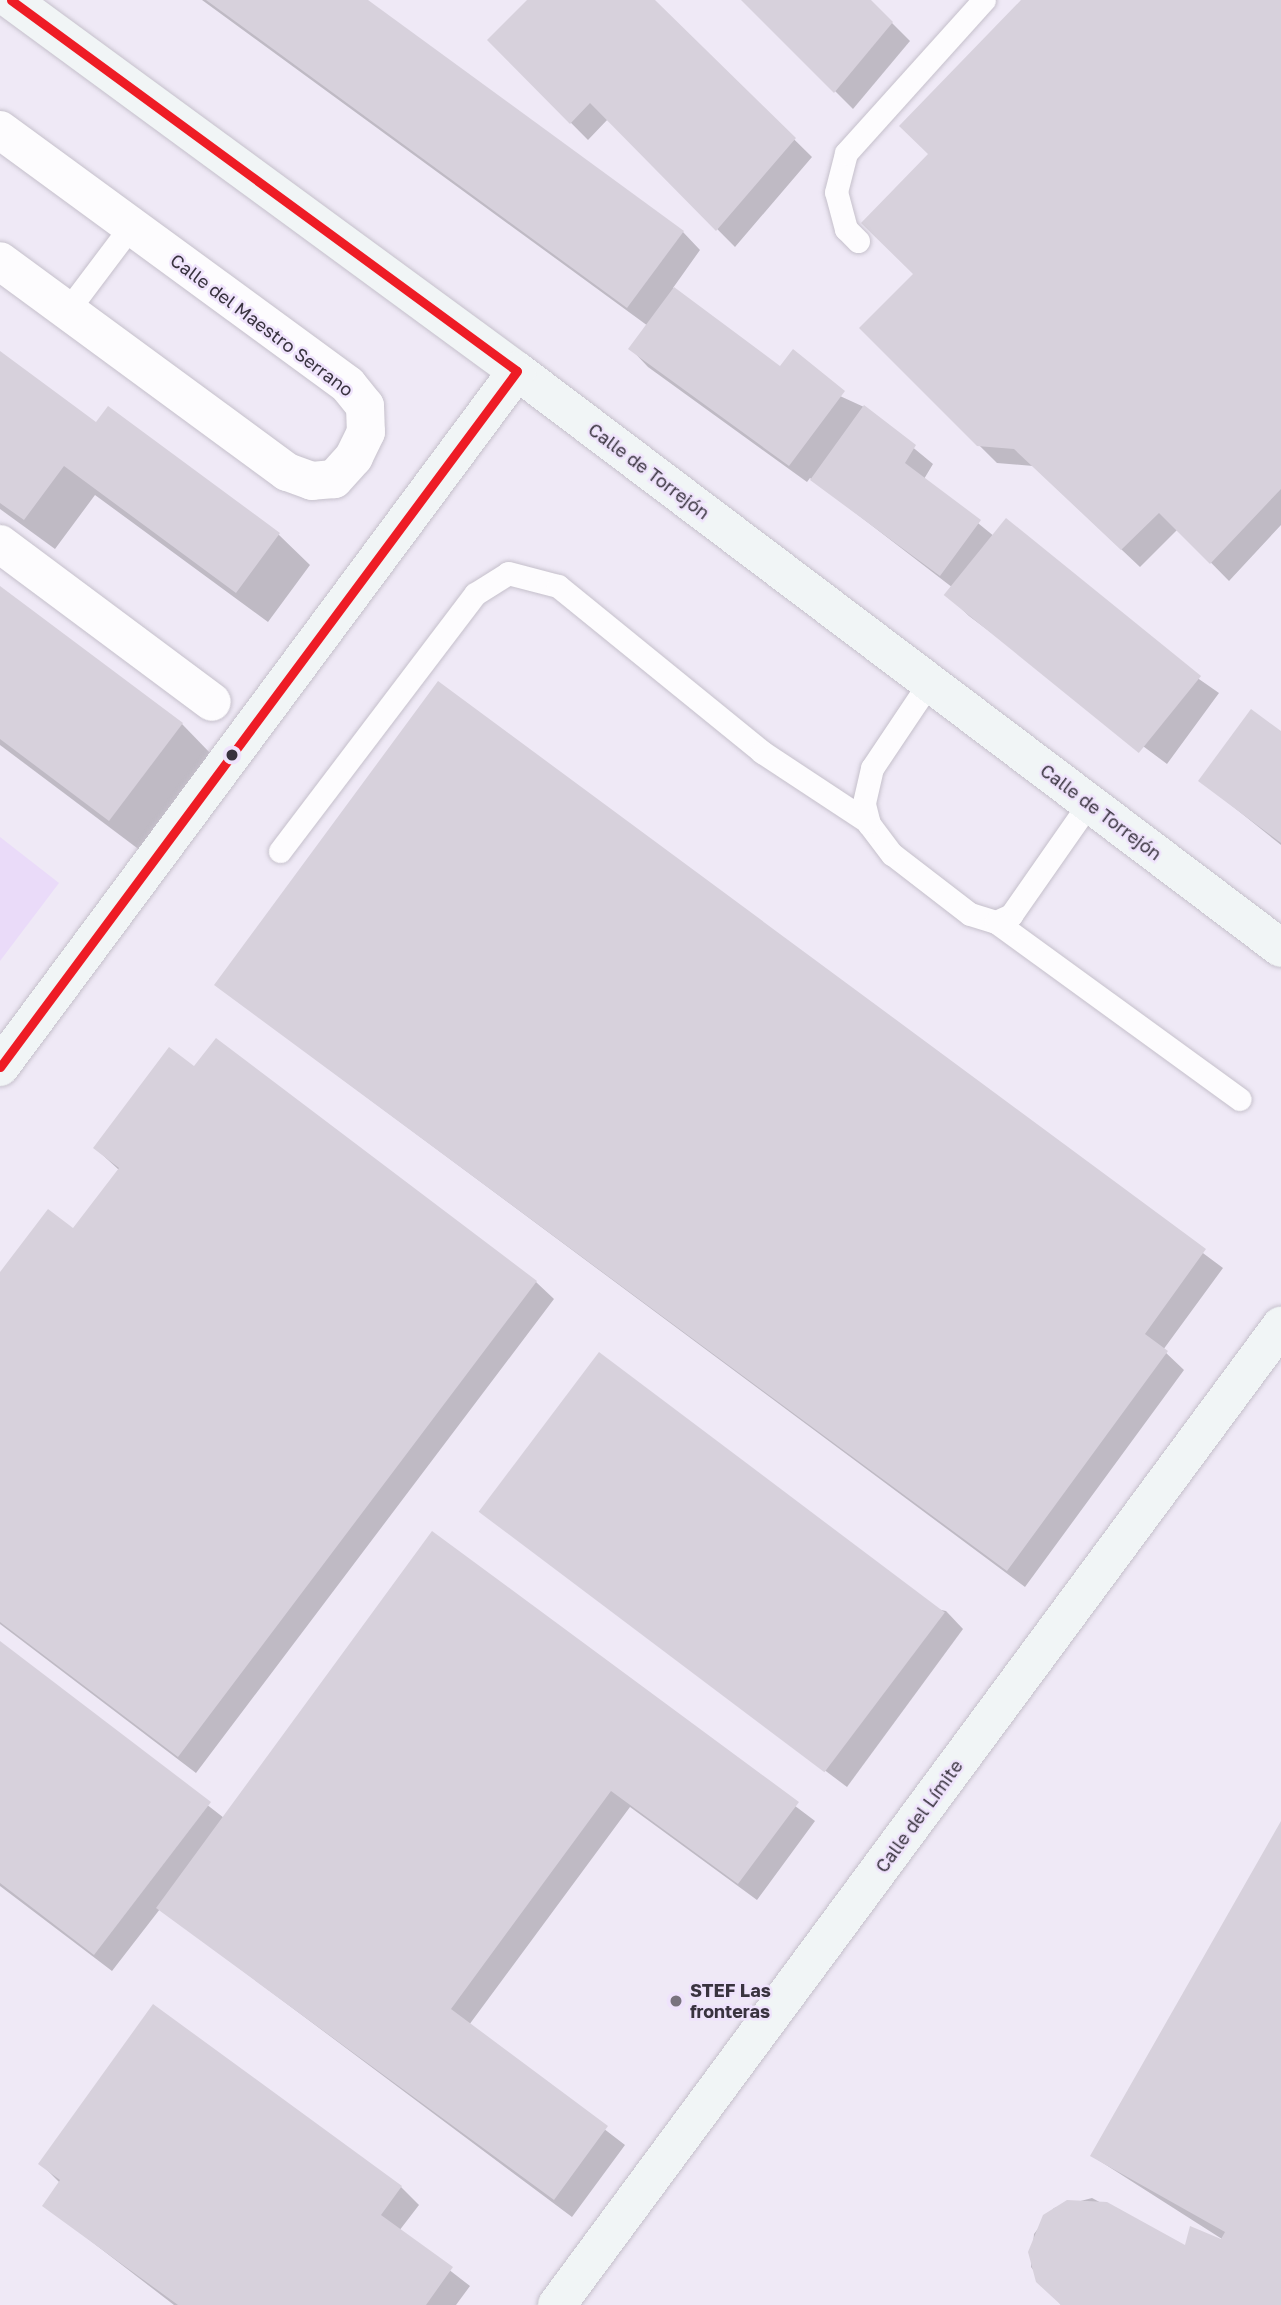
<!DOCTYPE html>
<html>
<head>
<meta charset="utf-8">
<style>
	body { margin:0 }
	#map { position:relative; width:1281px; height:2305px; overflow:hidden; background:#efe9f6; font-family:"Golos Text",sans-serif }
	div>[style] { position:absolute }
	.green>* { inset:0; background:#eadbf9 }
	.shadow>* { inset:0; background:#0003 }
	.building>* { inset:0; background:#d7d1dc; transform-origin:0 0 }
	.roads { filter:drop-shadow(0 0 2px #c5c0cb) drop-shadow(0 0 2px #c5c0cb) }
	.lane>* { height:23px; margin:-11.5px; padding:0 11.5px; transform-origin:11.5px; border-radius:11.5px; background:#fdfcfe }
	.street>* { height:38px; margin:-19px; padding:0 19px; transform-origin:19px; border-radius:19px; background:#fdfcfe }
	.secondary>* { height:38px; margin:-19px; padding:0 19px; transform-origin:19px; border-radius:19px; background:#f1f5f6 }
	.bus-1>* { height:9px; margin:-4.5px; padding:0 4.5px; transform-origin:4.5px; border-radius:4.5px; background:#ee1c25 }
	.dots>* { width:19px; height:19px; translate:-50% -50%; box-sizing:border-box; border:4px solid #efe3fc; border-radius:50% }
	span { translate:-50% -50%; white-space:nowrap; text-align:center; line-height:1.15; -webkit-text-stroke:5px #efe3fc; paint-order:stroke }
	.street-label { font-size:18px; color:#39333f }
	.poi-label { font-size:18px; color:#39333f; font-weight:700 }
	.left { translate:0 -50%; text-align:left }
</style>
</head>
<body>
<div id="map">
	<div class="green">
		<div style="clip-path:polygon(0 837px,59px 883px,0 961px)"></div>
	</div>
	<div class="shadow">
		<div style="clip-path:polygon(202px 0,365px 0,683px 232px,700px 250px,673px 288px,781px 369px,864px 407px,933px 464px,924px 479px,995px 537px,1219px 693px,1167px 764px,969px 616px,951px 599px,957px 591px,810px 478px,807px 482px,648px 367px,631px 349px,648px 326px)"></div>
		<div style="clip-path:polygon(529px 0,653px 0,812px 157px,735px 247px,608px 119px,588px 140px,489px 40px)"></div>
		<div style="clip-path:polygon(744px 0,869px 0,910px 41px,853px 109px)"></div>
		<div style="clip-path:polygon(1024px 0,1281px 0,1281px 525px,1229px 581px,1178px 529px,1140px 567px,1033px 466px,997px 463px,861px 328px,916px 274px,930px 154px)"></div>
		<div style="clip-path:polygon(0 353px,96px 424px,108px 408px,279px 535px,310px 565px,268px 622px,95px 495px,55px 549px,0 509px)"></div>
		<div style="clip-path:polygon(0 588px,182px 724px,212px 755px,141px 851px,0 745px)"></div>
		<div style="clip-path:polygon(439px 684px,1223px 1268px,1163px 1350px,1184px 1370px,1025px 1587px,216px 985px)"></div>
		<div style="clip-path:polygon(1281px 734px,1281px 845px,1201px 781px)"></div>
		<div style="clip-path:polygon(194px 1069px,536px 1282px,554px 1299px,196px 1773px,0 1624px,0 1275px,74px 1230px,119px 1170px,95px 1148px)"></div>
		<div style="clip-path:polygon(483px 1513px,946px 1611px,963px 1629px,847px 1787px)"></div>
		<div style="clip-path:polygon(433px 1533px,815px 1821px,757px 1900px,630px 1807px,469px 2025px,625px 2145px,572px 2217px,160px 1909px,112px 1971px,0 1886px,0 1643px,224px 1818px)"></div>
		<div style="clip-path:polygon(1281px 1824px,1281px 2305px,1061px 2305px,1031px 2267px,1034px 2234px,1054px 2208px,1092px 2198px,1186px 2248px,1222px 2239px,1092px 2156px)"></div>
		<div style="clip-path:polygon(40px 2163px,401px 2187px,419px 2205px,399px 2231px,470px 2286px,456px 2305px,174px 2305px,44px 2205px,60px 2183px)"></div>
	</div>
	<div class="building">
		<div style="clip-path:polygon(206px 0,368px 0,684px 231px,627px 308px)"></div>
		<div style="clip-path:polygon(527px 0,655px 0,796px 138px,716px 231px,590px 103px,570px 124px,487px 40px)"></div>
		<div style="clip-path:polygon(741px 0,871px 0,893px 22px,834px 93px)"></div>
		<div style="clip-path:polygon(1021px 0,1281px 0,1281px 489px,1210px 564px,1159px 513px,1121px 550px,1014px 449px,977px 446px,859px 328px,913px 274px,861px 223px,928px 154px,899px 126px)"></div>
		<div style="clip-path:polygon(674px 287px,780px 366px,793px 349px,845px 391px,789px 466px,628px 349px)"></div>
		<div style="clip-path:polygon(0 351px,96px 422px,108px 406px,280px 533px,236px 593px,64px 466px,24px 520px,0 503px)"></div>
		<div style="clip-path:polygon(864px 405px,916px 445px,905px 463px,981px 520px,940px 576px,810px 480px)"></div>
		<div style="left:1006px;top:518px;width:251px;height:99px;rotate:39deg"></div>
		<div style="clip-path:polygon(0 586px,183px 723px,109px 821px,0 739px)"></div>
		<div style="clip-path:polygon(438px 681px,1206px 1249px,1145px 1334px,1168px 1351px,1007px 1571px,214px 985px)"></div>
		<div style="clip-path:polygon(1251px 709px,1281px 731px,1281px 843px,1198px 781px)"></div>
		<div style="clip-path:polygon(216px 1038px,537px 1281px,178px 1757px,0 1622px,0 1272px,48px 1209px,73px 1228px,119px 1168px,93px 1148px,169px 1047px,194px 1066px)"></div>
		<div style="left:599px;top:1352px;width:433px;height:200px;rotate:37deg"></div>
		<div style="clip-path:polygon(432px 1531px,799px 1802px,738px 1884px,611px 1791px,451px 2009px,608px 2126px,554px 2200px,156px 1908px)"></div>
		<div style="clip-path:polygon(0 1641px,211px 1802px,94px 1955px,0 1883px)"></div>
		<div style="clip-path:polygon(1281px 1821px,1281px 2305px,1061px 2305px,1036px 2282px,1028px 2252px,1043px 2215px,1067px 2200px,1107px 2202px,1185px 2245px,1190px 2226px,1221px 2239px,1225px 2232px,1090px 2156px)"></div>
		<div style="clip-path:polygon(153px 2004px,402px 2186px,381px 2215px,453px 2267px,426px 2305px,178px 2305px,42px 2206px,60px 2180px,38px 2164px)"></div>
	</div>
	<div class="roads">
		<div class="lane">
			<div style="left:858px;top:241px;width:17px;rotate:-135deg"></div>
			<div style="left:846px;top:229px;width:38px;rotate:-105deg"></div>
			<div style="left:836px;top:192px;width:40px;rotate:-75.6deg"></div>
			<div style="left:846px;top:153px;width:206px;rotate:-48deg"></div>
			<div style="left:67px;top:311px;width:106px;rotate:-53deg"></div>
			<div style="left:929px;top:683px;width:102px;rotate:123.8deg"></div>
			<div style="left:872px;top:768px;width:37px;rotate:103deg"></div>
			<div style="left:864px;top:804px;width:21px;rotate:76deg"></div>
			<div style="left:869px;top:824px;width:38px;rotate:53deg"></div>
			<div style="left:892px;top:854px;width:98px;rotate:37.6deg"></div>
			<div style="left:970px;top:914px;width:27px;rotate:17deg"></div>
			<div style="left:996px;top:922px;width:17px;rotate:-25deg"></div>
			<div style="left:1011px;top:915px;width:136px;rotate:-55.1deg"></div>
			<div style="left:280px;top:851px;width:323px;rotate:-52.8deg"></div>
			<div style="left:475px;top:594px;width:39px;rotate:-32deg"></div>
			<div style="left:508px;top:573px;width:52px;rotate:14.6deg"></div>
			<div style="left:558px;top:586px;width:263px;rotate:39.1deg"></div>
			<div style="left:762px;top:752px;width:127px;rotate:33.4deg"></div>
			<div style="left:996px;top:922px;width:301px;rotate:36deg"></div>
		</div>
		<div class="street">
			<div style="left:0;top:130px;width:431px;rotate:36.2deg"></div>
			<div style="left:348px;top:385px;width:27px;rotate:51deg"></div>
			<div style="left:365px;top:406px;width:26px;rotate:88deg"></div>
			<div style="left:366px;top:432px;width:28px;rotate:116deg"></div>
			<div style="left:354px;top:457px;width:30px;rotate:132deg"></div>
			<div style="left:334px;top:479px;width:22px;rotate:175deg"></div>
			<div style="left:312px;top:481px;width:27px;rotate:-160deg"></div>
			<div style="left:287px;top:472px;width:356px;rotate:-143.7deg"></div>
			<div style="left:0;top:544px;width:264px;rotate:36.7deg"></div>
		</div>
		<div class="secondary">
			<div style="left:11px;top:0;width:627px;rotate:36.25deg"></div>
			<div style="left:517px;top:371px;width:957px;rotate:37.06deg"></div>
			<div style="left:0;top:1067px;width:867px;rotate:-53.39deg"></div>
			<div style="left:557px;top:2305px;width:1218px;rotate:-53.52deg"></div>
		</div>
	</div>
	<div class="bus-1">
		<div style="left:11px;top:0;width:627px;rotate:36.25deg"></div>
		<div style="left:0;top:1067px;width:867px;rotate:-53.39deg"></div>
	</div>
	<div class="dots">
		<div style="left:232px;top:755px;background:#39333f"></div>
		<div style="left:676px;top:2001px;background:#79737f"></div>
	</div>
	<div class="street-label">
		<span style="left:262px;top:325px;rotate:37deg">Calle del Maestro Serrano</span>
		<span style="left:649px;top:471px;rotate:37deg">Calle de Torrejón</span>
		<span style="left:1101px;top:812px;rotate:37deg">Calle de Torrejón</span>
		<span style="left:919px;top:1816px;rotate:-54deg">Calle del Límite</span>
	</div>
	<div class="poi-label">
		<span class="left" style="left:690px;top:2001px">STEF Las<br>fronteras</span>
	</div>
</div>
</body>
</html>
